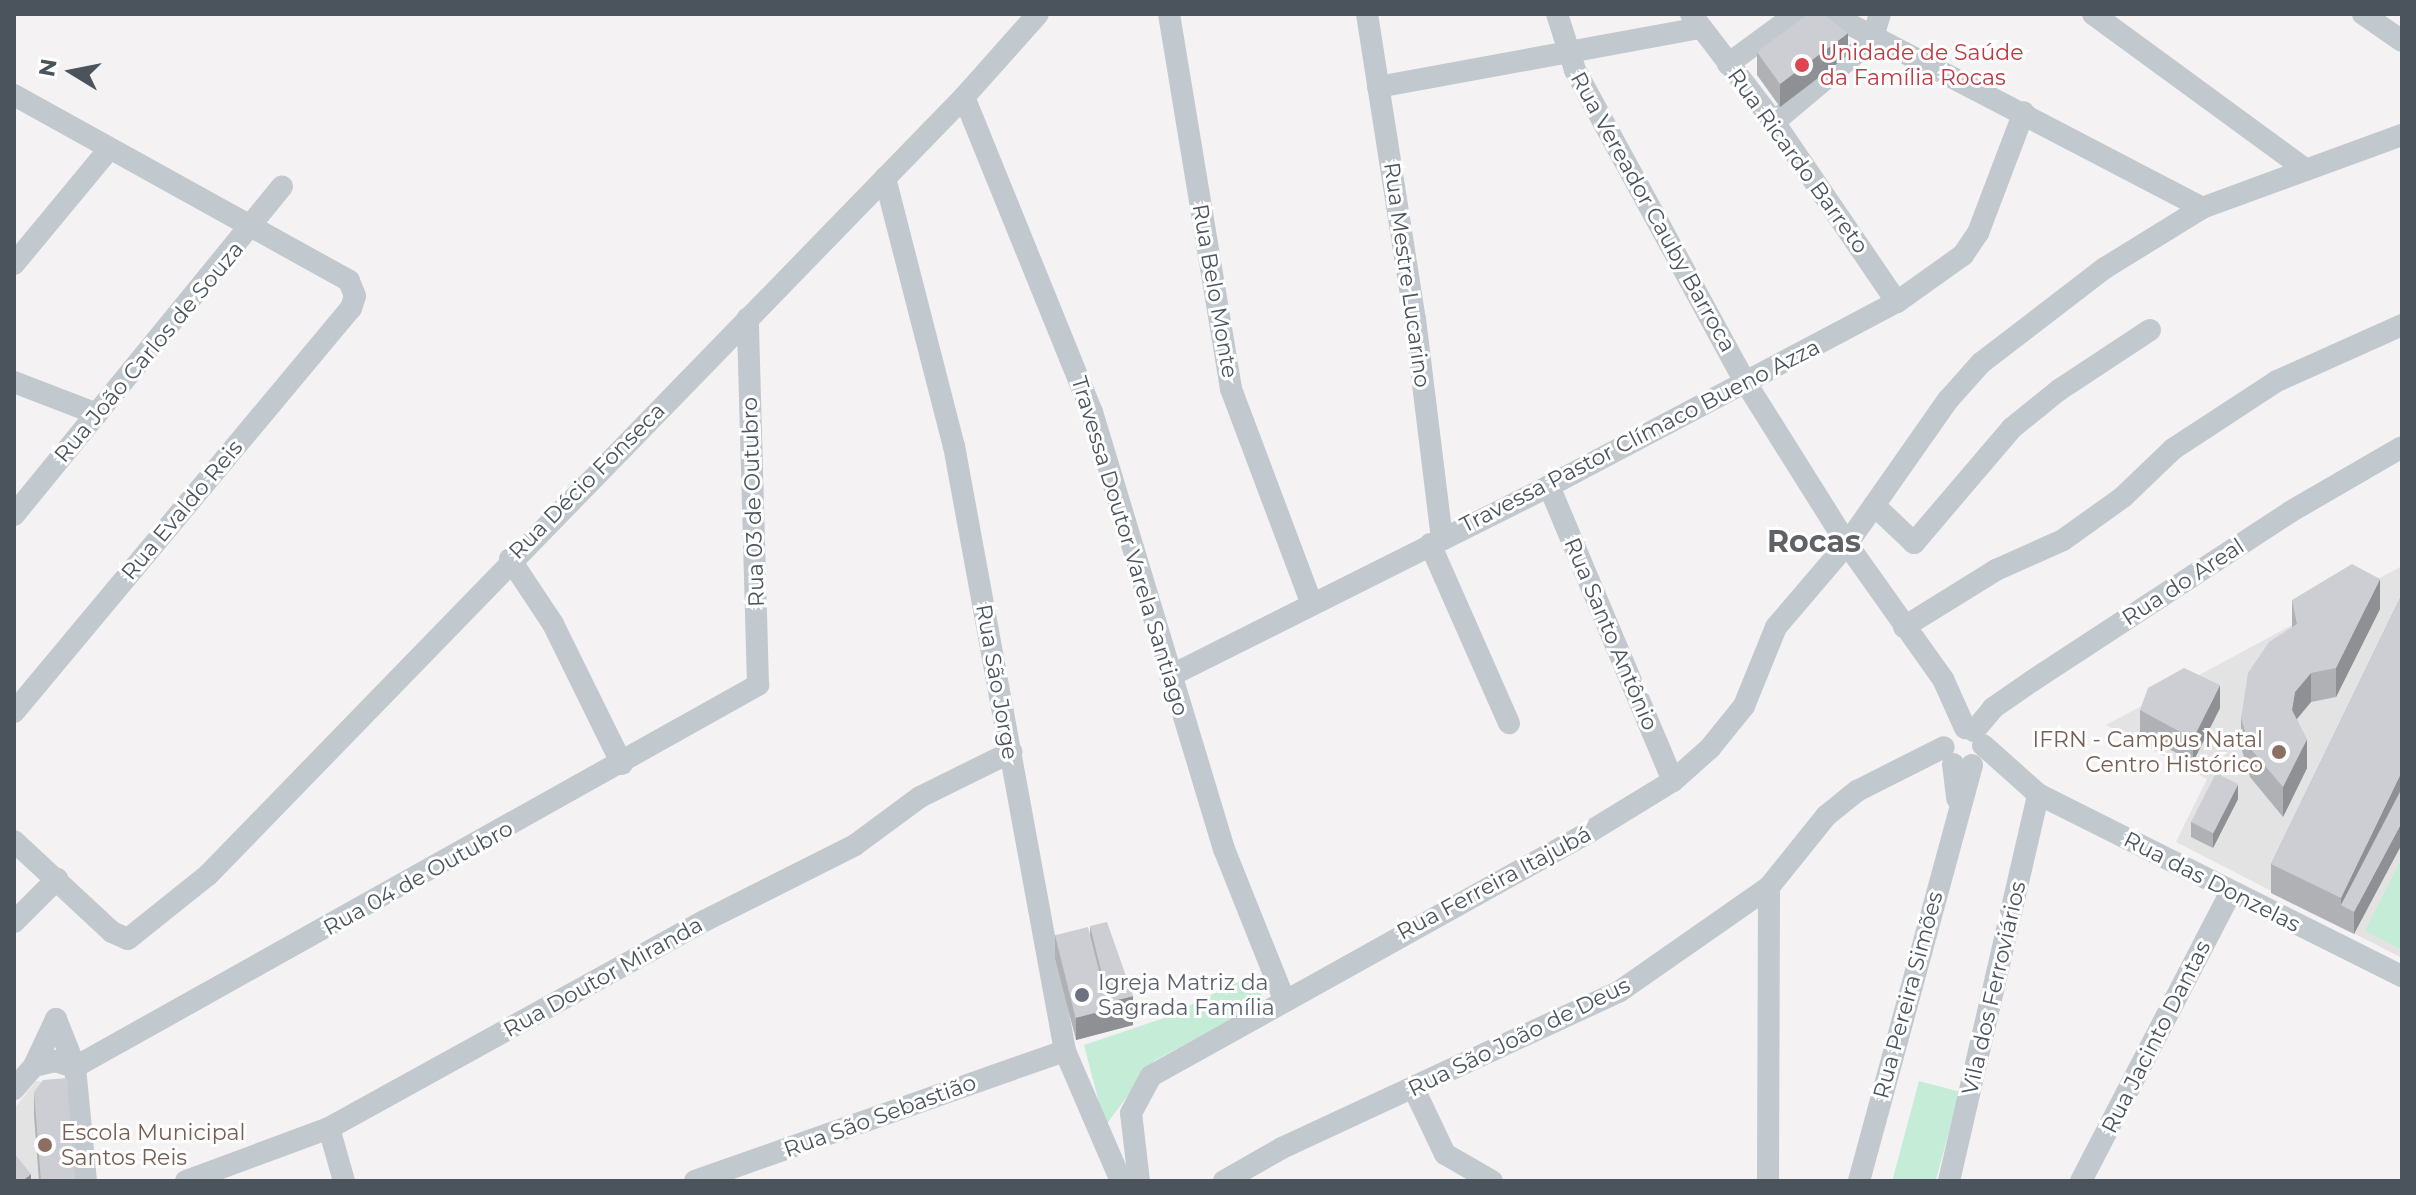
<!DOCTYPE html>
<html>
<head>
<meta charset="utf-8">
<style>
	body { margin:0 }
	#map { position:relative; width:2416px; height:1195px; overflow:hidden; background:#f4f2f2; font-family:Montserrat,sans-serif }
	div>[style] { position:absolute }
	.education>* { inset:0; background:#e4e3e3 }
	.green>* { inset:0; background:#c5ecd6; transform-origin:0 0 }
	.minor>* { height:22px; margin:-11px; padding:0 11px; transform-origin:11px; border-radius:11px; background:#c1c8ce }
	.wall>* { inset:0; background:#afb1b5 }
	.shaded-wall>* { inset:0; background:#8f9094 }
	.building>* { inset:0; background:#ccced3; transform-origin:0 0 }
	.dots>* { width:22px; height:22px; translate:-50% -50%; box-sizing:border-box; border:4px solid #fff; border-radius:50% }
	span { translate:-50% -50%; white-space:nowrap; text-align:center; line-height:1.15; -webkit-text-stroke:6px #fff; paint-order:stroke }
	.health-label { font-size:22px; color:#be3a42 }
	.left { translate:0 -50%; text-align:left }
	.street-label { font-size:22px; color:#4b545d }
	.education-label { font-size:22px; color:#785e54 }
	.right { translate:-100% -50%; text-align:right }
	.worship-label { font-size:22px; color:#5b616d }
	.district-label { font-size:30px; color:#5f6166; font-weight:700 }
	.frame { position:absolute; inset:0; border:16px solid #4b545d; pointer-events:none }
	.north { position:absolute; left:32px; top:32px; width:80px; height:80px; -webkit-text-stroke:6px #fff; paint-order:stroke; rotate:280deg; font-size:22px; font-weight:700; line-height:32px; text-align:center; color:#4b545d }
	.north::after { content:''; display:block; margin:auto; width:28px; height:36px; background:#4b545d; clip-path:polygon(50% 0,100% 100%,50% 72%,0 100%) }
</style>
</head>
<body>
<div id="map">
	<div class="education">
		<div style="clip-path:polygon(2402px 566px,2402px 958px,2176px 842px,2207px 779px,2106px 725px)"></div>
		<div style="clip-path:polygon(36px 1081px,71px 1085px,78px 1181px,14px 1181px,14px 1109px)"></div>
	</div>
	<div class="green">
		<div style="clip-path:polygon(2402px 858px,2402px 950px,2365px 931px)"></div>
		<div style="clip-path:polygon(1254px 974px,1264px 1002px,1154px 1061px,1105px 1126px,1084px 1045px,1164px 1018px)"></div>
		<div style="left:1919px;top:1081px;width:42px;height:104px;rotate:15deg"></div>
	</div>
	<div class="minor">
		<div style="left:1169px;top:14px;width:380px;rotate:80.6deg"></div>
		<div style="left:1231px;top:389px;width:230px;rotate:69.4deg"></div>
		<div style="left:1367px;top:14px;width:309px;rotate:81.1deg"></div>
		<div style="left:1415px;top:319px;width:221px;rotate:83deg"></div>
		<div style="left:1557px;top:14px;width:59px;rotate:72.2deg"></div>
		<div style="left:1575px;top:70px;width:357px;rotate:61.4deg"></div>
		<div style="left:1746px;top:383px;width:190px;rotate:57.9deg"></div>
		<div style="left:1847px;top:544px;width:166px;rotate:54.6deg"></div>
		<div style="left:1943px;top:679px;width:54px;rotate:65.8deg"></div>
		<div style="left:1691px;top:14px;width:136px;rotate:52.5deg"></div>
		<div style="left:1774px;top:122px;width:218px;rotate:55.7deg"></div>
		<div style="left:1830px;top:14px;width:420px;rotate:27.5deg"></div>
		<div style="left:2093px;top:14px;width:264px;rotate:36.2deg"></div>
		<div style="left:2363px;top:14px;width:47px;rotate:34.7deg"></div>
		<div style="left:1728px;top:64px;width:84px;rotate:-36.3deg"></div>
		<div style="left:1378px;top:87px;width:327px;rotate:-10.4deg"></div>
		<div style="left:14px;top:95px;width:383px;rotate:29deg"></div>
		<div style="left:349px;top:281px;width:16px;rotate:68deg"></div>
		<div style="left:355px;top:296px;width:13px;rotate:108deg"></div>
		<div style="left:351px;top:308px;width:526px;rotate:129.83deg"></div>
		<div style="left:964px;top:97px;width:340px;rotate:67.9deg"></div>
		<div style="left:1092px;top:412px;width:457px;rotate:73.2deg"></div>
		<div style="left:1224px;top:849px;width:162px;rotate:68.2deg"></div>
		<div style="left:1774px;top:122px;width:128px;rotate:-39.9deg"></div>
		<div style="left:1872px;top:40px;width:27px;rotate:-73deg"></div>
		<div style="left:885px;top:178px;width:277px;rotate:75.6deg"></div>
		<div style="left:954px;top:446px;width:615px;rotate:79.6deg"></div>
		<div style="left:1065px;top:1051px;width:142px;rotate:66.7deg"></div>
		<div style="left:14px;top:264px;width:149px;rotate:-50.4deg"></div>
		<div style="left:14px;top:382px;width:89px;rotate:21.1deg"></div>
		<div style="left:1549px;top:486px;width:320px;rotate:67.2deg"></div>
		<div style="left:1874px;top:505px;width:55px;rotate:43.5deg"></div>
		<div style="left:1914px;top:543px;width:151px;rotate:-49.6deg"></div>
		<div style="left:2012px;top:428px;width:60px;rotate:-39deg"></div>
		<div style="left:2059px;top:390px;width:109px;rotate:-33.4deg"></div>
		<div style="left:14px;top:515px;width:424px;rotate:-50.8deg"></div>
		<div style="left:1430px;top:544px;width:196px;rotate:66.2deg"></div>
		<div style="left:510px;top:559px;width:78px;rotate:56.5deg"></div>
		<div style="left:553px;top:624px;width:156px;rotate:63.8deg"></div>
		<div style="left:1904px;top:627px;width:108px;rotate:-31.8deg"></div>
		<div style="left:1996px;top:570px;width:73px;rotate:-24.1deg"></div>
		<div style="left:2063px;top:540px;width:74px;rotate:-35.6deg"></div>
		<div style="left:2123px;top:497px;width:69px;rotate:-43.8deg"></div>
		<div style="left:2173px;top:449px;width:124px;rotate:-33.2deg"></div>
		<div style="left:2277px;top:381px;width:137px;rotate:-24.1deg"></div>
		<div style="left:1170px;top:676px;width:424px;rotate:-26.6deg"></div>
		<div style="left:1549px;top:486px;width:394px;rotate:-27.9deg"></div>
		<div style="left:1897px;top:302px;width:81px;rotate:-35.5deg"></div>
		<div style="left:1963px;top:255px;width:27px;rotate:-56deg"></div>
		<div style="left:1978px;top:233px;width:129px;rotate:-69.2deg"></div>
		<div style="left:1974px;top:731px;width:30px;rotate:-50deg"></div>
		<div style="left:1993px;top:708px;width:47px;rotate:-34.7deg"></div>
		<div style="left:2032px;top:681px;width:308px;rotate:-33.2deg"></div>
		<div style="left:2290px;top:512px;width:129px;rotate:-30.1deg"></div>
		<div style="left:1983px;top:745px;width:74px;rotate:41.7deg"></div>
		<div style="left:2038px;top:794px;width:407px;rotate:26.6deg"></div>
		<div style="left:1953px;top:764px;width:35px;rotate:83deg"></div>
		<div style="left:14px;top:841px;width:134px;rotate:42.9deg"></div>
		<div style="left:112px;top:932px;width:17px;rotate:24deg"></div>
		<div style="left:128px;top:939px;width:102px;rotate:-38.7deg"></div>
		<div style="left:208px;top:875px;width:1085px;rotate:-45.82deg"></div>
		<div style="left:964px;top:97px;width:111px;rotate:-48.3deg"></div>
		<div style="left:14px;top:922px;width:61px;rotate:-45deg"></div>
		<div style="left:56px;top:1019px;width:52px;rotate:68.4deg"></div>
		<div style="left:75px;top:1067px;width:115px;rotate:84.5deg"></div>
		<div style="left:34px;top:1066px;width:22px;rotate:-13deg"></div>
		<div style="left:55px;top:1061px;width:21px;rotate:17deg"></div>
		<div style="left:75px;top:1067px;width:783px;rotate:-29.22deg"></div>
		<div style="left:758px;top:685px;width:367px;rotate:-91.6deg"></div>
		<div style="left:14px;top:1089px;width:30px;rotate:-49deg"></div>
		<div style="left:34px;top:1066px;width:52px;rotate:-64.9deg"></div>
		<div style="left:1414px;top:1089px;width:72px;rotate:64.5deg"></div>
		<div style="left:1445px;top:1154px;width:54px;rotate:29.9deg"></div>
		<div style="left:329px;top:1128px;width:55px;rotate:74.2deg"></div>
		<div style="left:186px;top:1181px;width:153px;rotate:-20.3deg"></div>
		<div style="left:329px;top:1128px;width:428px;rotate:-28.9deg"></div>
		<div style="left:704px;top:921px;width:169px;rotate:-26.7deg"></div>
		<div style="left:855px;top:845px;width:81px;rotate:-36.4deg"></div>
		<div style="left:920px;top:797px;width:102px;rotate:-26.3deg"></div>
		<div style="left:695px;top:1181px;width:392px;rotate:-19.4deg"></div>
		<div style="left:1139px;top:1181px;width:68px;rotate:-96.7deg"></div>
		<div style="left:1131px;top:1113px;width:42px;rotate:-61.6deg"></div>
		<div style="left:1151px;top:1076px;width:504px;rotate:-29.11deg"></div>
		<div style="left:1591px;top:831px;width:96px;rotate:-31.4deg"></div>
		<div style="left:1673px;top:781px;width:50px;rotate:-41.7deg"></div>
		<div style="left:1710px;top:748px;width:54px;rotate:-51deg"></div>
		<div style="left:1744px;top:706px;width:85px;rotate:-67.9deg"></div>
		<div style="left:1776px;top:627px;width:109px;rotate:-49.5deg"></div>
		<div style="left:1847px;top:544px;width:176px;rotate:-55deg"></div>
		<div style="left:1948px;top:400px;width:50px;rotate:-48.3deg"></div>
		<div style="left:1981px;top:363px;width:156px;rotate:-37.5deg"></div>
		<div style="left:2105px;top:268px;width:114px;rotate:-31.7deg"></div>
		<div style="left:2202px;top:208px;width:213px;rotate:-20.1deg"></div>
		<div style="left:1224px;top:1181px;width:67px;rotate:-29.6deg"></div>
		<div style="left:1282px;top:1148px;width:373px;rotate:-24.9deg"></div>
		<div style="left:1620px;top:991px;width:182px;rotate:-34.9deg"></div>
		<div style="left:1769px;top:887px;width:91px;rotate:-51.2deg"></div>
		<div style="left:1826px;top:816px;width:40px;rotate:-39deg"></div>
		<div style="left:1857px;top:791px;width:97px;rotate:-26.8deg"></div>
		<div style="left:1768px;top:1181px;width:294px;rotate:-89.8deg"></div>
		<div style="left:1859px;top:1181px;width:431px;rotate:-74.8deg"></div>
		<div style="left:1949px;top:1181px;width:397px;rotate:-77deg"></div>
		<div style="left:2081px;top:1181px;width:324px;rotate:-62.6deg"></div>
	</div>
	<div class="wall">
		<div style="clip-path:polygon(1757px 52px,1848px 55px,1780px 107px,1757px 75px)"></div>
		<div style="clip-path:polygon(2402px 594px,2354px 934px,2271px 893px,2271px 864px)"></div>
		<div style="clip-path:polygon(2292px 600px,2380px 609px,2336px 697px,2311px 702px,2297px 719px,2307px 768px,2283px 817px,2250px 777px,2241px 747px,2241px 718px,2292px 627px)"></div>
		<div style="clip-path:polygon(2220px 708px,2193px 762px,2140px 733px,2140px 710px)"></div>
		<div style="clip-path:polygon(2238px 799px,2213px 848px,2191px 837px,2191px 822px)"></div>
		<div style="clip-path:polygon(1090px 926px,1133px 1025px,1076px 1040px,1055px 958px,1055px 935px,1090px 934px)"></div>
		<div style="clip-path:polygon(34px 1092px,75px 1181px,39px 1181px,34px 1115px)"></div>
	</div>
	<div class="shaded-wall">
		<div style="clip-path:polygon(1848px 33px,1848px 55px,1780px 107px,1780px 84px)"></div>
		<div style="clip-path:polygon(2380px 579px,2380px 609px,2336px 697px,2336px 668px)"></div>
		<div style="clip-path:polygon(2311px 673px,2311px 702px,2295px 721px,2292px 710px,2295px 692px)"></div>
		<div style="clip-path:polygon(2220px 685px,2220px 708px,2193px 762px,2193px 739px)"></div>
		<div style="clip-path:polygon(2307px 739px,2307px 768px,2283px 817px,2283px 787px)"></div>
		<div style="clip-path:polygon(2402px 771px,2402px 800px,2341px 905px,2341px 927px,2341px 898px)"></div>
		<div style="clip-path:polygon(2238px 784px,2238px 799px,2213px 848px,2213px 833px)"></div>
		<div style="clip-path:polygon(2402px 822px,2402px 844px,2354px 934px,2354px 912px)"></div>
		<div style="clip-path:polygon(1133px 996px,1133px 1025px,1076px 1040px,1076px 1018px,1109px 1009px,1109px 1002px)"></div>
		<div style="clip-path:polygon(31px 1174px,31px 1181px,22px 1181px)"></div>
	</div>
	<div class="building">
		<div style="clip-path:polygon(1808px 14px,1823px 14px,1848px 33px,1780px 84px,1757px 52px)"></div>
		<div style="clip-path:polygon(2352px 564px,2380px 579px,2336px 668px,2311px 673px,2295px 692px,2292px 710px,2307px 739px,2283px 787px,2250px 748px,2241px 718px,2248px 673px,2269px 642px,2297px 624px,2292px 600px)"></div>
		<div style="clip-path:polygon(2402px 594px,2402px 771px,2341px 898px,2271px 864px)"></div>
		<div style="clip-path:polygon(2184px 668px,2220px 685px,2193px 739px,2140px 710px,2148px 688px)"></div>
		<div style="left:2216px;top:773px;width:25px;height:55px;rotate:27deg"></div>
		<div style="clip-path:polygon(2402px 788px,2402px 822px,2354px 912px,2341px 905px)"></div>
		<div style="clip-path:polygon(1107px 922px,1133px 996px,1109px 1002px,1090px 926px)"></div>
		<div style="left:1088px;top:927px;width:85px;height:34px;rotate:76deg"></div>
		<div style="clip-path:polygon(67px 1078px,75px 1181px,41px 1181px,34px 1092px,43px 1080px)"></div>
		<div style="clip-path:polygon(14px 1153px,31px 1174px,22px 1181px,14px 1181px)"></div>
	</div>
	<div class="dots">
		<div style="left:1802px;top:65px;background:#e0444e"></div>
		<div style="left:2279px;top:752px;background:#8d6e63"></div>
		<div style="left:1082px;top:995px;background:#6b7280"></div>
		<div style="left:45px;top:1145px;background:#8d6e63"></div>
	</div>
	<div class="health-label">
		<span class="left" style="left:1820px;top:65px">Unidade de Saúde<br>da Família Rocas</span>
	</div>
	<div class="street-label">
		<span style="left:1798px;top:161px;rotate:54deg">Rua Ricardo Barreto</span>
		<span style="left:1653px;top:212px;rotate:61deg">Rua Vereador Cauby Barroca</span>
		<span style="left:1407px;top:275px;rotate:82deg">Rua Mestre Lucarino</span>
		<span style="left:1215px;top:291px;rotate:80deg">Rua Belo Monte</span>
		<span style="left:149px;top:352px;rotate:-50deg">Rua João Carlos de Souza</span>
		<span style="left:1640px;top:436px;rotate:-27deg">Travessa Pastor Clímaco Bueno Azza</span>
		<span style="left:587px;top:481px;rotate:-45deg">Rua Décio Fonseca</span>
		<span style="left:753px;top:502px;rotate:-92deg">Rua 03 de Outubro</span>
		<span style="left:182px;top:510px;rotate:-50deg">Rua Evaldo Reis</span>
		<span style="left:1130px;top:546px;rotate:73deg">Travessa Doutor Varela Santiago</span>
		<span style="left:2183px;top:582px;rotate:-33deg">Rua do Areal</span>
		<span style="left:1611px;top:634px;rotate:67deg">Rua Santo Antônio</span>
		<span style="left:997px;top:682px;rotate:80deg">Rua São Jorge</span>
		<span style="left:418px;top:878px;rotate:-29deg">Rua 04 de Outubro</span>
		<span style="left:2212px;top:882px;rotate:27deg">Rua das Donzelas</span>
		<span style="left:1494px;top:883px;rotate:-28deg">Rua Ferreira Itajubá</span>
		<span style="left:603px;top:977px;rotate:-29deg">Rua Doutor Miranda</span>
		<span style="left:1994px;top:988px;rotate:-77deg">Vila dos Ferroviários</span>
		<span style="left:1908px;top:995px;rotate:-75deg">Rua Pereira Simões</span>
		<span style="left:1519px;top:1037px;rotate:-26deg">Rua São João de Deus</span>
		<span style="left:2156px;top:1037px;rotate:-63deg">Rua Jacinto Dantas</span>
		<span style="left:880px;top:1116px;rotate:-20deg">Rua São Sebastião</span>
	</div>
	<div class="education-label">
		<span class="right" style="left:2263px;top:752px">IFRN - Campus Natal<br>Centro Histórico</span>
		<span class="left" style="left:61px;top:1145px">Escola Municipal<br>Santos Reis</span>
	</div>
	<div class="worship-label">
		<span class="left" style="left:1098px;top:995px">Igreja Matriz da<br>Sagrada Família</span>
	</div>
	<div class="district-label">
		<span style="left:1814px;top:542px">Rocas</span>
	</div>
	<div class="frame"></div>
	<div class="north">N</div>
</div>
</body>
</html>
